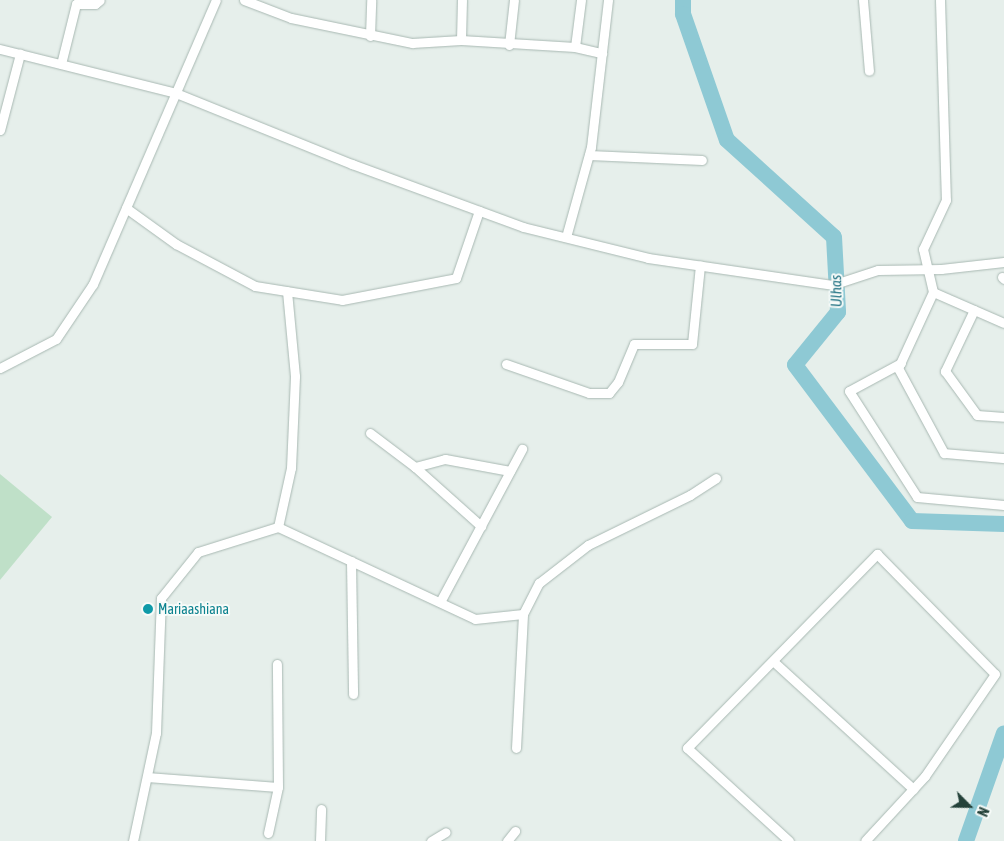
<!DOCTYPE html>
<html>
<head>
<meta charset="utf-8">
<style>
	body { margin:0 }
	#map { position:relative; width:1004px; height:841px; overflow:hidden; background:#e6efeb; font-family:"Asap Condensed",sans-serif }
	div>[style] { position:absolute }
	.green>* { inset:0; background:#bfe0c8 }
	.river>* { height:16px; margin:-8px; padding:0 8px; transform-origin:8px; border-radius:8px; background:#8ec9d4 }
	.roads { filter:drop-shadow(0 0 1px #a8b8b2) drop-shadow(0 0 1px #a8b8b2) }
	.minor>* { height:9px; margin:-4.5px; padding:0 4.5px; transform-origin:4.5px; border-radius:4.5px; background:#fff }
	.dots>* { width:14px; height:14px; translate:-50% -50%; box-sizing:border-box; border:2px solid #f7fbf9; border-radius:50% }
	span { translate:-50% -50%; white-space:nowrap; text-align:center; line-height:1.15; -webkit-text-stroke:4px #f7fbf9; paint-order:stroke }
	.culture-label { font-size:14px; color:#0d838f }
	.left { translate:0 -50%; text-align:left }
	.water-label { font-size:15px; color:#1c6f80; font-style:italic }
	.north { position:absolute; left:944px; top:781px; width:50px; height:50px; -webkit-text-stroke:4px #f7fbf9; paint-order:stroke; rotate:113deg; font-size:14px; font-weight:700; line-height:20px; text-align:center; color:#24423a }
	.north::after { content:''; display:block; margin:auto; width:18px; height:22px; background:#24423a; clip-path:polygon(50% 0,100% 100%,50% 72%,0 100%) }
</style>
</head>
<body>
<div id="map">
	<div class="green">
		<div style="clip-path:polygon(0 474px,52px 517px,0 580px)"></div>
	</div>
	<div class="river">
		<div style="left:683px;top:0;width:14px;rotate:90deg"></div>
		<div style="left:683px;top:14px;width:133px;rotate:70.8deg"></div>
		<div style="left:727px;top:140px;width:144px;rotate:42.2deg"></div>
		<div style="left:834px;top:237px;width:75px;rotate:86.9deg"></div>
		<div style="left:838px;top:312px;width:68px;rotate:129.1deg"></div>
		<div style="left:795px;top:365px;width:195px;rotate:53.1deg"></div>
		<div style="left:912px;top:521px;width:92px;rotate:1.9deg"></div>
		<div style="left:966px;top:841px;width:114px;rotate:-70.6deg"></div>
	</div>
	<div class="roads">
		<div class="minor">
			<div style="left:244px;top:0;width:50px;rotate:21deg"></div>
			<div style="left:291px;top:18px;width:124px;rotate:11.7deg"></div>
			<div style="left:412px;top:43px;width:49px;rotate:-3.5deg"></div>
			<div style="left:461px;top:40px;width:114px;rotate:3.5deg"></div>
			<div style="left:581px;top:0;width:47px;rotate:97.3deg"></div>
			<div style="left:575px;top:47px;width:28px;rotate:13deg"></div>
			<div style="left:863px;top:0;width:71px;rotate:85.2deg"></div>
			<div style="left:940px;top:0;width:200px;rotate:88.3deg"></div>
			<div style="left:946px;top:200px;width:54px;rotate:115.1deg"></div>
			<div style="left:923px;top:249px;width:44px;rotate:76.9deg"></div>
			<div style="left:933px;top:292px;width:84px;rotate:114.7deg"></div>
			<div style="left:898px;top:368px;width:97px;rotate:61.6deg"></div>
			<div style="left:944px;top:453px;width:60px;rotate:4.8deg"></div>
			<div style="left:370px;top:36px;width:36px;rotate:-88deg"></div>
			<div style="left:461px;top:40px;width:40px;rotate:-88.6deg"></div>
			<div style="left:509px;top:45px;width:45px;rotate:-83.7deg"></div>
			<div style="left:0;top:49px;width:181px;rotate:14deg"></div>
			<div style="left:176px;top:93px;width:190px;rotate:22deg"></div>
			<div style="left:352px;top:164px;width:182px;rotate:20.2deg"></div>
			<div style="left:523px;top:227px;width:129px;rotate:13.9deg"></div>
			<div style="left:648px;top:258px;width:186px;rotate:8.3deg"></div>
			<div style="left:832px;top:285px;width:48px;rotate:-18.1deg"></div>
			<div style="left:878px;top:270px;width:63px;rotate:-0.9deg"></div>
			<div style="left:941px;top:269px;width:63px;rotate:-6.3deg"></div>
			<div style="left:61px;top:64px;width:62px;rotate:-76deg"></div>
			<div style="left:76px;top:4px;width:19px"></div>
			<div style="left:95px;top:4px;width:6px;rotate:-39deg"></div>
			<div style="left:0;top:130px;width:79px;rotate:-75.3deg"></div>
			<div style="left:589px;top:155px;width:113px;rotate:2.5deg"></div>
			<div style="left:126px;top:208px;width:62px;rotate:35.8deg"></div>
			<div style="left:176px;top:244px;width:89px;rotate:28deg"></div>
			<div style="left:255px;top:286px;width:88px;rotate:9.1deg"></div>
			<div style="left:342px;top:300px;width:116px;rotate:-10.9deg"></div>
			<div style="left:456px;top:278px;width:71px;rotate:-71.1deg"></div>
			<div style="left:566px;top:237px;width:93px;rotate:-74.5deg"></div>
			<div style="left:591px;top:147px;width:148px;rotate:-83.4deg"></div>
			<div style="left:1002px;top:277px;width:3px;rotate:45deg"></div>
			<div style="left:933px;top:292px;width:77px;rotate:23.6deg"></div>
			<div style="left:974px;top:310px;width:68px;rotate:115.4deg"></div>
			<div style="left:945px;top:371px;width:54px;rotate:54deg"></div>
			<div style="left:977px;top:415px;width:27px;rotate:4deg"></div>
			<div style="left:901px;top:363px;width:59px;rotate:151.7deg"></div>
			<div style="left:849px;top:391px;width:126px;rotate:57.3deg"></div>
			<div style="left:917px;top:497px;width:87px;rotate:5.3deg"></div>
			<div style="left:506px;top:364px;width:88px;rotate:19.3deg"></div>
			<div style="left:589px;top:393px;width:20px"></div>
			<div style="left:609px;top:393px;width:14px;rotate:-51deg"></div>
			<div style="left:618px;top:382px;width:41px;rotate:-67.2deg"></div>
			<div style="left:634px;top:344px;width:58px"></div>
			<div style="left:692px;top:344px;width:79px;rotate:-84.2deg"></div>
			<div style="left:0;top:368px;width:63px;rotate:-27.4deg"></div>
			<div style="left:56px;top:339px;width:66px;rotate:-56.1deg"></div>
			<div style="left:93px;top:284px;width:309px;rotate:-66.6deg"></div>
			<div style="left:370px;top:433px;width:56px;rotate:37.1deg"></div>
			<div style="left:415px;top:467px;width:89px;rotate:41.8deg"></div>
			<div style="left:415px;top:467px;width:31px;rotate:-15deg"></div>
			<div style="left:445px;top:459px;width:66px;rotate:10.5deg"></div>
			<div style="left:278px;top:527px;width:60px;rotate:-77.6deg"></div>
			<div style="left:291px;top:468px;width:92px;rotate:-87.5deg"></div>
			<div style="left:295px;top:376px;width:85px;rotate:-95.4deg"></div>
			<div style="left:351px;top:561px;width:133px;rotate:89.1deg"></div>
			<div style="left:440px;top:602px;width:174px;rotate:-61.8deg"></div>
			<div style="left:773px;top:661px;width:190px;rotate:42.4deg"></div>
			<div style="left:516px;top:748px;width:134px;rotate:-87deg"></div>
			<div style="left:523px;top:614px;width:35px;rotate:-63deg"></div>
			<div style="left:539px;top:583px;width:62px;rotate:-37.8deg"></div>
			<div style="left:588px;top:545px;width:114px;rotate:-26.1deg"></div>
			<div style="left:690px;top:495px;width:31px;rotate:-33deg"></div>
			<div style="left:147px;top:777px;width:131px;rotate:4.4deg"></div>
			<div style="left:268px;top:833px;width:47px;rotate:-77.7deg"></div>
			<div style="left:278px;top:787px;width:123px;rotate:-90.5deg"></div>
			<div style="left:133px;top:841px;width:110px;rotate:-78deg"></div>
			<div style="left:156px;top:733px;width:135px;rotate:-87.9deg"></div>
			<div style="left:161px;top:598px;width:59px;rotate:-51.2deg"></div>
			<div style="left:198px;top:552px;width:84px;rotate:-17.4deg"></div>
			<div style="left:278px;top:527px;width:217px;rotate:25deg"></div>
			<div style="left:475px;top:619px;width:48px;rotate:-5.9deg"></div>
			<div style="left:320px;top:841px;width:32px;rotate:-88deg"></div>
			<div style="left:431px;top:841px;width:17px;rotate:-31deg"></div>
			<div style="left:507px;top:841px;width:13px;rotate:-51deg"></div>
			<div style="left:789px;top:841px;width:138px;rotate:-137.6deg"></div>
			<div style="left:687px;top:748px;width:272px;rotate:-45.6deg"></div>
			<div style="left:877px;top:554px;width:168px;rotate:45.5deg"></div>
			<div style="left:995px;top:674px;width:124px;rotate:124.5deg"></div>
			<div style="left:925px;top:776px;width:88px;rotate:132.7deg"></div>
		</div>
	</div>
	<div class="dots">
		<div style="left:148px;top:609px;background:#0f9aa8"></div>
	</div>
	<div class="culture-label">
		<span class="left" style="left:158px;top:609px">Mariaashiana</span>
	</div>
	<div class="water-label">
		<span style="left:836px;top:291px;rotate:-91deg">Ulhas</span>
	</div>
	<div class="north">N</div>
</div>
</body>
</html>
